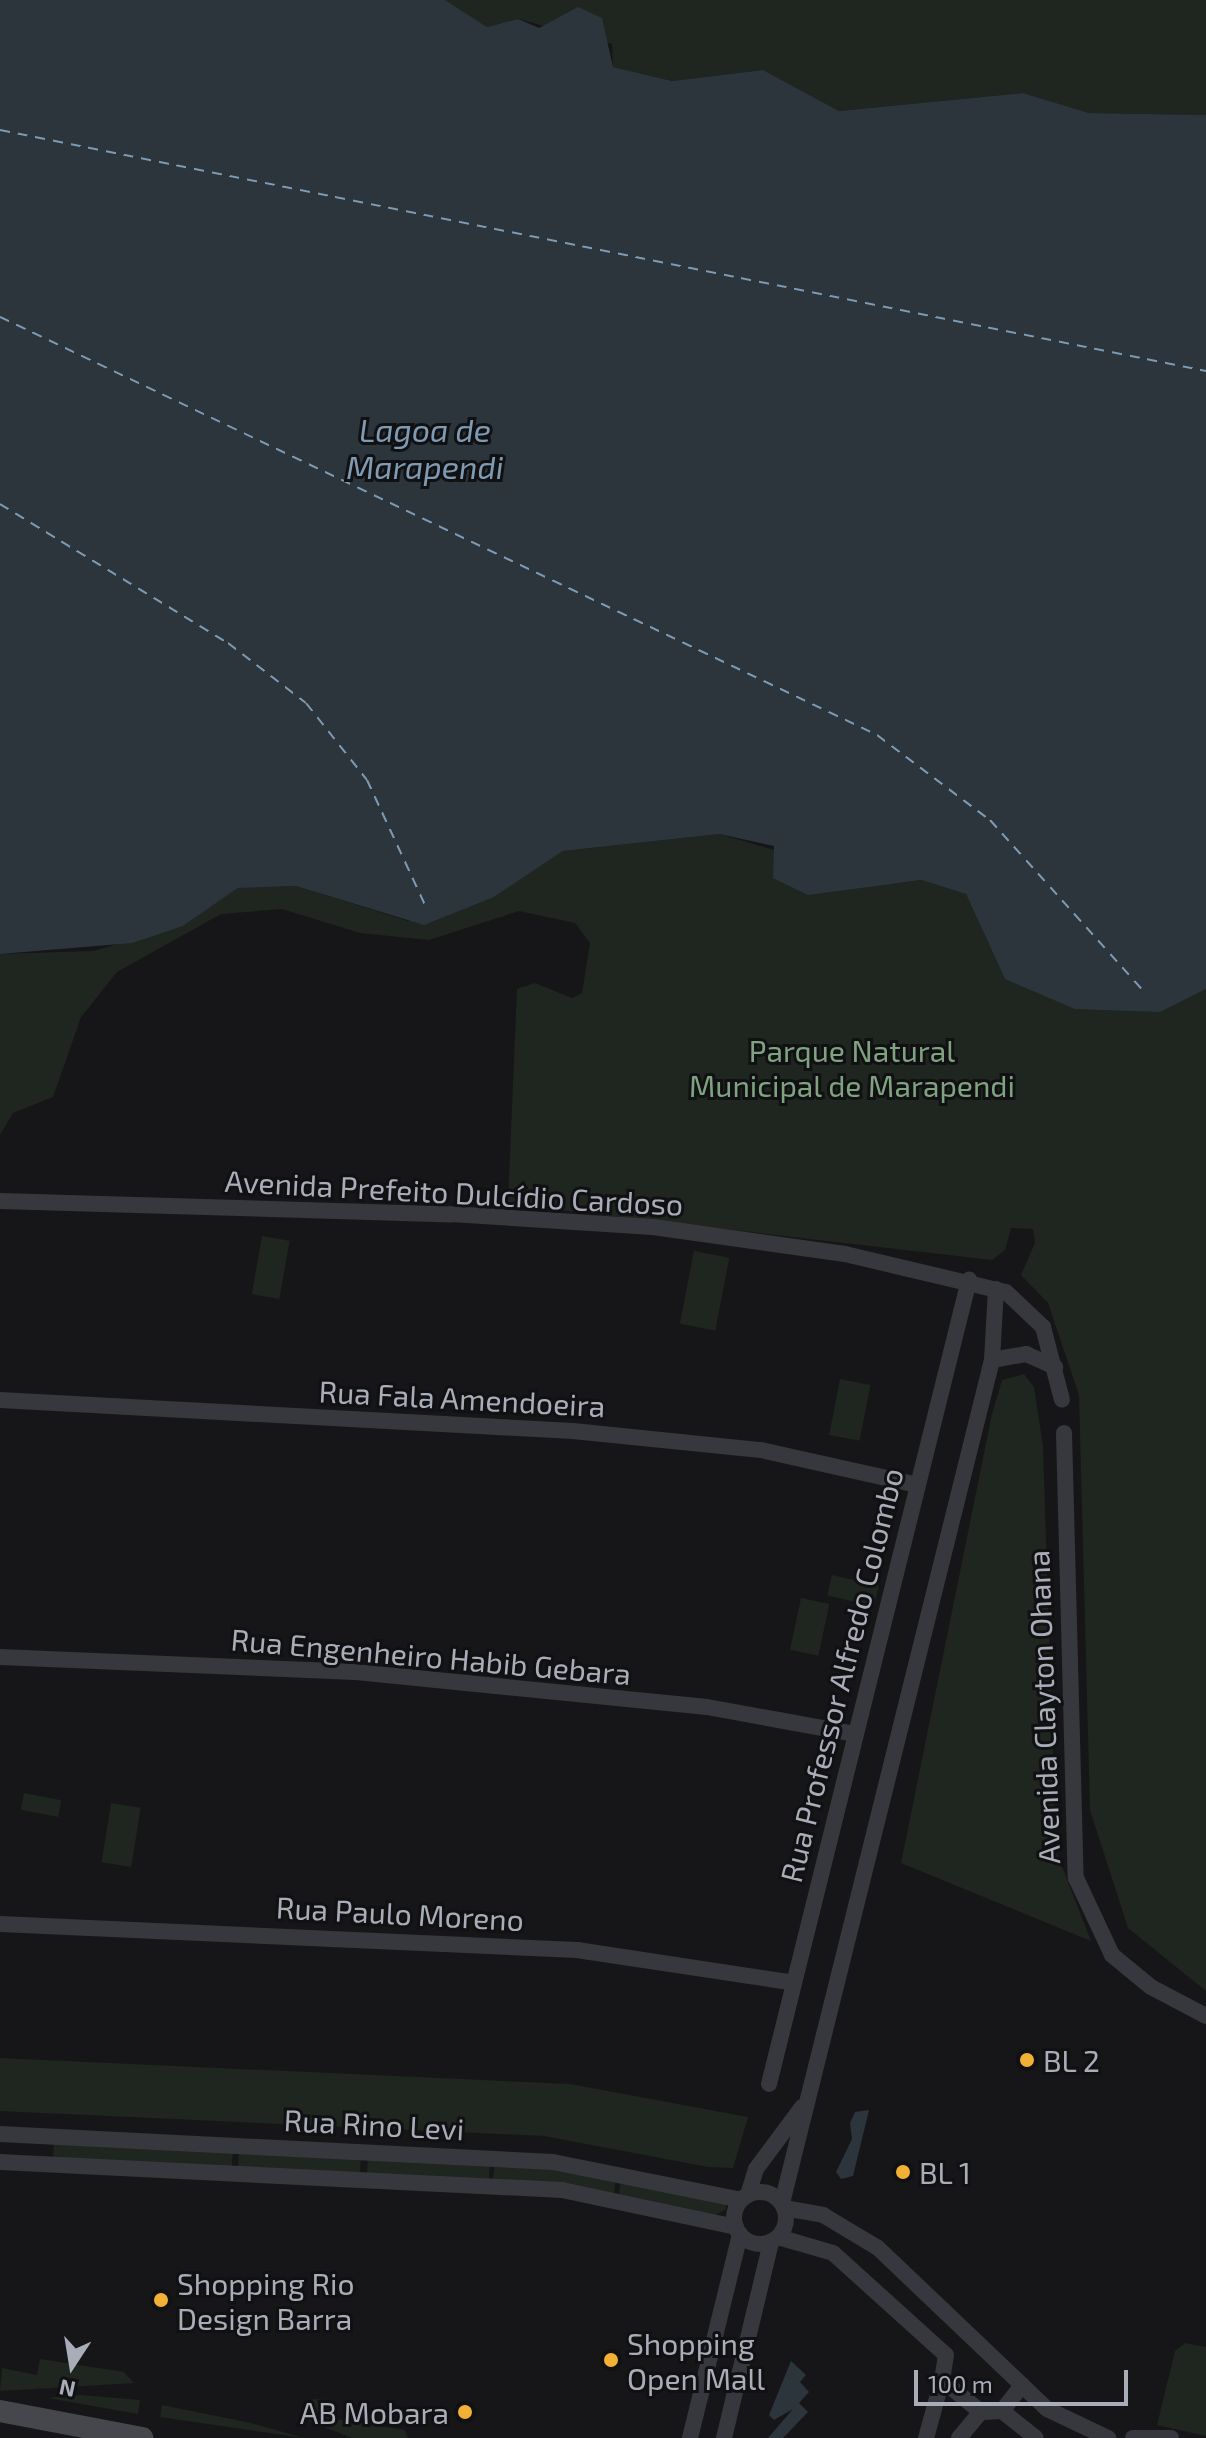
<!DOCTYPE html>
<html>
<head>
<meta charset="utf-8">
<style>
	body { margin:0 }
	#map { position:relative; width:1206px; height:2438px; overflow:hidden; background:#161618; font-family:"Exo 2",sans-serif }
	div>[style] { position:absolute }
	.green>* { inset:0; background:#1e261f; transform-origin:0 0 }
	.water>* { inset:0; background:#2c353c }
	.ferry>* { height:2px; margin-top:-1px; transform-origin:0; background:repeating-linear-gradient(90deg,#7f9bb3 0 10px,transparent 0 18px) }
	.minor>* { height:16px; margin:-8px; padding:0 8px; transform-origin:8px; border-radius:8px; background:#37383d }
	.minor>.ring { margin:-8px; padding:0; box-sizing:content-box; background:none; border:16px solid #37383d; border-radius:50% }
	.secondary>* { height:22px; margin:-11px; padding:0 11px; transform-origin:11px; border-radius:11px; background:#45474d }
	.dots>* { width:22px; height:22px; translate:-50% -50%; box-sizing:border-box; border:4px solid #111113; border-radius:50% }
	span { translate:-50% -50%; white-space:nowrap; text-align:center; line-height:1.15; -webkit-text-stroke:6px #111113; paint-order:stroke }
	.park-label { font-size:30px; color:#7fa381 }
	.street-label { font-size:30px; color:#a8adb8 }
	.poi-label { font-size:30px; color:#a8adb8 }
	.left { translate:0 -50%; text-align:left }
	.right { translate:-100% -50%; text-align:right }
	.water-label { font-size:32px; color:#7f9bb3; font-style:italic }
	.north { position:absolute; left:32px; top:2326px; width:80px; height:80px; -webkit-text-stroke:6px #111113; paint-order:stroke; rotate:192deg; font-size:22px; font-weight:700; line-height:32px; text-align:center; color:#a8adb8 }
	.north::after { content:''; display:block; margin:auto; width:28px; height:36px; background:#a8adb8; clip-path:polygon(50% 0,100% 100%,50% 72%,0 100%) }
	.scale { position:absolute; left:914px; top:2370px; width:214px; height:36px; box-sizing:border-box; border:4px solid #a8adb8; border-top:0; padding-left:10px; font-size:24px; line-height:28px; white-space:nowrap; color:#a8adb8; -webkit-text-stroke:6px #111113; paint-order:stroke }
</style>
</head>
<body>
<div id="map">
	<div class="green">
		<div style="clip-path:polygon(445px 0,1206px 0,1206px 115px,1089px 113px,1023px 93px,839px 111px,763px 70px,672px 81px,613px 67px,612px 44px,518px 19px,487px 27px)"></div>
		<div style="clip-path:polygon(719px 834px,891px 884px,921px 880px,966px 894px,1005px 979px,1165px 1009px,1206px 989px,1206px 1991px,1128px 1928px,1090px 1810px,1079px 1395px,1048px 1303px,1021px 1275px,1035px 1243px,1033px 1229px,1011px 1228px,1005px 1250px,992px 1260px,508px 1204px,517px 989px,535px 983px,572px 998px,582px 993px,590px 943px,575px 923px,519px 911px,429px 940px,360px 933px,282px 909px,221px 914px,117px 972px,81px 1017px,53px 1097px,13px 1113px,0 1135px,0 954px,93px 951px,183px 926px,238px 888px,296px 886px,408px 921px,494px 897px,563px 851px)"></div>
		<div style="left:262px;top:1236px;width:28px;height:59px;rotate:10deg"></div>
		<div style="left:694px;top:1251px;width:36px;height:74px;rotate:11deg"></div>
		<div style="clip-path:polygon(1024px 1374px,1034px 1387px,1043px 1447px,1056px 1851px,1091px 1941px,901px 1863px,992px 1414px,1002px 1380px)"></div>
		<div style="left:840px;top:1379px;width:31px;height:57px;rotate:11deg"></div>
		<div style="left:832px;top:1575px;width:48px;height:21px;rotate:13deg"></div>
		<div style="left:801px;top:1598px;width:29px;height:53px;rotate:12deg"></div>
		<div style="left:24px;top:1793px;width:38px;height:17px;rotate:11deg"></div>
		<div style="left:111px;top:1803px;width:30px;height:60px;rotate:9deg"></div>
		<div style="clip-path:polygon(0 2058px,570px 2084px,748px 2117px,733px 2168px,708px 2167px,544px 2136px,0 2111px)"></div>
		<div style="left:54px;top:2141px;width:179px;height:18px;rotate:3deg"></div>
		<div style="left:239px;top:2151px;width:122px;height:16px;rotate:3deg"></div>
		<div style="left:368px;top:2156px;width:122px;height:17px;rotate:3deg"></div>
		<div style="left:495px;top:2162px;width:122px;height:17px;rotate:7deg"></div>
		<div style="clip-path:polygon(621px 2178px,726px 2205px,726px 2209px,716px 2215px,619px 2194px)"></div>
		<div style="clip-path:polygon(1185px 2343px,1206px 2347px,1206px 2436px,1157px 2425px,1175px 2351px)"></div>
		<div style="clip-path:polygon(40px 2359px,124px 2372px,134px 2383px,0 2391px,2px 2368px,37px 2375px)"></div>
		<div style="clip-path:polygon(81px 2395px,140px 2400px,138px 2414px,48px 2398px)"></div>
		<div style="clip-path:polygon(313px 2399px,327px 2400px,329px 2418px,405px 2430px,408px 2438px,352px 2438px,311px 2422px,301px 2417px,316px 2419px)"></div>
		<div style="clip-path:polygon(162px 2405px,251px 2423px,304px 2438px,160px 2417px)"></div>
	</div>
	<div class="water">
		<div style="clip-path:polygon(0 0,445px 0,487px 27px,518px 19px,539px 28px,578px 7px,602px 18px,613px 67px,672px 81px,763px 70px,839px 111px,1023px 93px,1089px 113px,1206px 115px,1206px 989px,1160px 1012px,1075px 1009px,1005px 979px,966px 894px,921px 880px,808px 895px,773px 878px,774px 846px,719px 834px,563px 851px,494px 897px,424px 925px,296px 886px,238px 888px,183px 926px,132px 943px,0 954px)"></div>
		<div style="clip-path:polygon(869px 2110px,853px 2176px,841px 2179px,836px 2172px,852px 2139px,850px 2123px,855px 2112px)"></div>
		<div style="clip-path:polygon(791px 2361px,806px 2375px,800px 2382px,809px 2392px,799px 2403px,808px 2412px,783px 2438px,768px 2438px,793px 2409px,774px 2420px,769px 2415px)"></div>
	</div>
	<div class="ferry">
		<div style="left:0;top:130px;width:1230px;rotate:11.3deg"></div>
		<div style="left:0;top:317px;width:972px;rotate:25.48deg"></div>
		<div style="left:877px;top:735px;width:141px;rotate:37deg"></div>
		<div style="left:990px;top:820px;width:234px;rotate:48.1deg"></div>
		<div style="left:0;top:504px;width:267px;rotate:31.4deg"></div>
		<div style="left:228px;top:643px;width:98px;rotate:37.6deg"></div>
		<div style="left:306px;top:703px;width:98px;rotate:51.6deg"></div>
		<div style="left:367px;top:780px;width:138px;rotate:65.1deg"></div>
	</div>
	<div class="minor">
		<div style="left:0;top:1201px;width:451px;rotate:1.7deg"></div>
		<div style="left:451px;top:1214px;width:202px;rotate:3.7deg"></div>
		<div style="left:653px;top:1227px;width:194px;rotate:8deg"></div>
		<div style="left:845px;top:1254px;width:165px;rotate:13.3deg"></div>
		<div style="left:1006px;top:1292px;width:51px;rotate:43.4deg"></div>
		<div style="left:1043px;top:1327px;width:75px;rotate:75.4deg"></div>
		<div style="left:992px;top:1360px;width:35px;rotate:-10deg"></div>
		<div style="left:1026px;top:1354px;width:32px;rotate:24deg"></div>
		<div style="left:0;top:1400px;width:574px;rotate:3.1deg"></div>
		<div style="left:573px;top:1431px;width:189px;rotate:5.8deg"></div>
		<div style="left:761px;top:1450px;width:160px;rotate:12.6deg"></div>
		<div style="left:1064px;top:1433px;width:445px;rotate:88.5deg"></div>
		<div style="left:1076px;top:1878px;width:85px;rotate:64.9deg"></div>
		<div style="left:1112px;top:1955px;width:50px;rotate:39.4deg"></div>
		<div style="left:1151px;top:1987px;width:62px;rotate:27.8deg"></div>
		<div style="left:0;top:1657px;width:356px;rotate:2.4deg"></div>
		<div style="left:356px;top:1672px;width:353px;rotate:5.7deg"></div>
		<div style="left:707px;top:1707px;width:150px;rotate:10.3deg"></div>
		<div style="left:0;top:1924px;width:578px;rotate:2.58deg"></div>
		<div style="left:577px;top:1950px;width:219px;rotate:8.6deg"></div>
		<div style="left:769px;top:2084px;width:829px;rotate:-76.03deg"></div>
		<div style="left:0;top:2134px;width:554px;rotate:2.9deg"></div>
		<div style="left:553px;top:2162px;width:192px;rotate:11.4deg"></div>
		<div style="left:0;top:2162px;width:563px;rotate:2.85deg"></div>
		<div style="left:562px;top:2190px;width:178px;rotate:12deg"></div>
		<div class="ring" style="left:734px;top:2192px;width:36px;height:36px"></div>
		<div style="left:748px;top:2195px;width:27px;rotate:-73deg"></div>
		<div style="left:756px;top:2169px;width:77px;rotate:-53.4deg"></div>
		<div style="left:782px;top:2203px;width:869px;rotate:-76.01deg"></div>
		<div style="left:992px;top:1360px;width:71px;rotate:-86.8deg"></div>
		<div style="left:784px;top:2208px;width:40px;rotate:10deg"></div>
		<div style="left:823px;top:2215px;width:64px;rotate:31deg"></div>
		<div style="left:878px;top:2248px;width:233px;rotate:43.6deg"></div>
		<div style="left:1047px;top:2409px;width:68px;rotate:25.4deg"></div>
		<div style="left:778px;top:2237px;width:57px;rotate:16.2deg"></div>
		<div style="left:833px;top:2253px;width:152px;rotate:42.1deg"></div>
		<div style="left:946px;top:2355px;width:25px;rotate:99deg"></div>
		<div style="left:942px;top:2380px;width:50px;rotate:39.4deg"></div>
		<div style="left:981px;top:2412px;width:21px;rotate:-3deg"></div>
		<div style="left:1002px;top:2411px;width:43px;rotate:38.5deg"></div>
		<div style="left:1002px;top:2411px;width:33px;rotate:-52deg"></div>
		<div style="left:690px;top:2438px;width:210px;rotate:-76.2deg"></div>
		<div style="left:724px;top:2438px;width:202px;rotate:-76.5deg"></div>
		<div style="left:926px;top:2438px;width:60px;rotate:-74.6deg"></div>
		<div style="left:959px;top:2438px;width:34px;rotate:-50deg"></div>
		<div style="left:1133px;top:2438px;width:38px"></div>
	</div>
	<div class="secondary">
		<div style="left:0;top:2411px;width:145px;rotate:10.8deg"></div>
	</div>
	<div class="dots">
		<div style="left:1027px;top:2060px;background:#f2b134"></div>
		<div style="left:903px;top:2172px;background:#f2b134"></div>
		<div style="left:161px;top:2300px;background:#f2b134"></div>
		<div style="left:611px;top:2360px;background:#f2b134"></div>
		<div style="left:465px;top:2412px;background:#f2b134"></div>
	</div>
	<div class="park-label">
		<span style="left:852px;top:1067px">Parque Natural<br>Municipal de Marapendi</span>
	</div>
	<div class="street-label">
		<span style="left:454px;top:1192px;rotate:3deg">Avenida Prefeito Dulcídio Cardoso</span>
		<span style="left:462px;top:1398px;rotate:3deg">Rua Fala Amendoeira</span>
		<span style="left:431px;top:1656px;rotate:5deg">Rua Engenheiro Habib Gebara</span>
		<span style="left:841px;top:1675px;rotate:-76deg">Rua Professor Alfredo Colombo</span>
		<span style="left:1043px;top:1707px;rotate:-92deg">Avenida Clayton Ohana</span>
		<span style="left:400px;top:1913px;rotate:3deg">Rua Paulo Moreno</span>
		<span style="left:374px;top:2124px;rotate:3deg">Rua Rino Levi</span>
	</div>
	<div class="poi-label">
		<span class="left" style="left:1043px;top:2060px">BL 2</span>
		<span class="left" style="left:919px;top:2172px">BL 1</span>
		<span class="left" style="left:177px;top:2300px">Shopping Rio<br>Design Barra</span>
		<span class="left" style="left:627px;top:2360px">Shopping<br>Open Mall</span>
		<span class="right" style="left:449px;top:2412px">AB Mobara</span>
	</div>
	<div class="water-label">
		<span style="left:425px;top:448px">Lagoa de<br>Marapendi</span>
	</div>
	<div class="north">N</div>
	<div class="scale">100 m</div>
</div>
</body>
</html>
